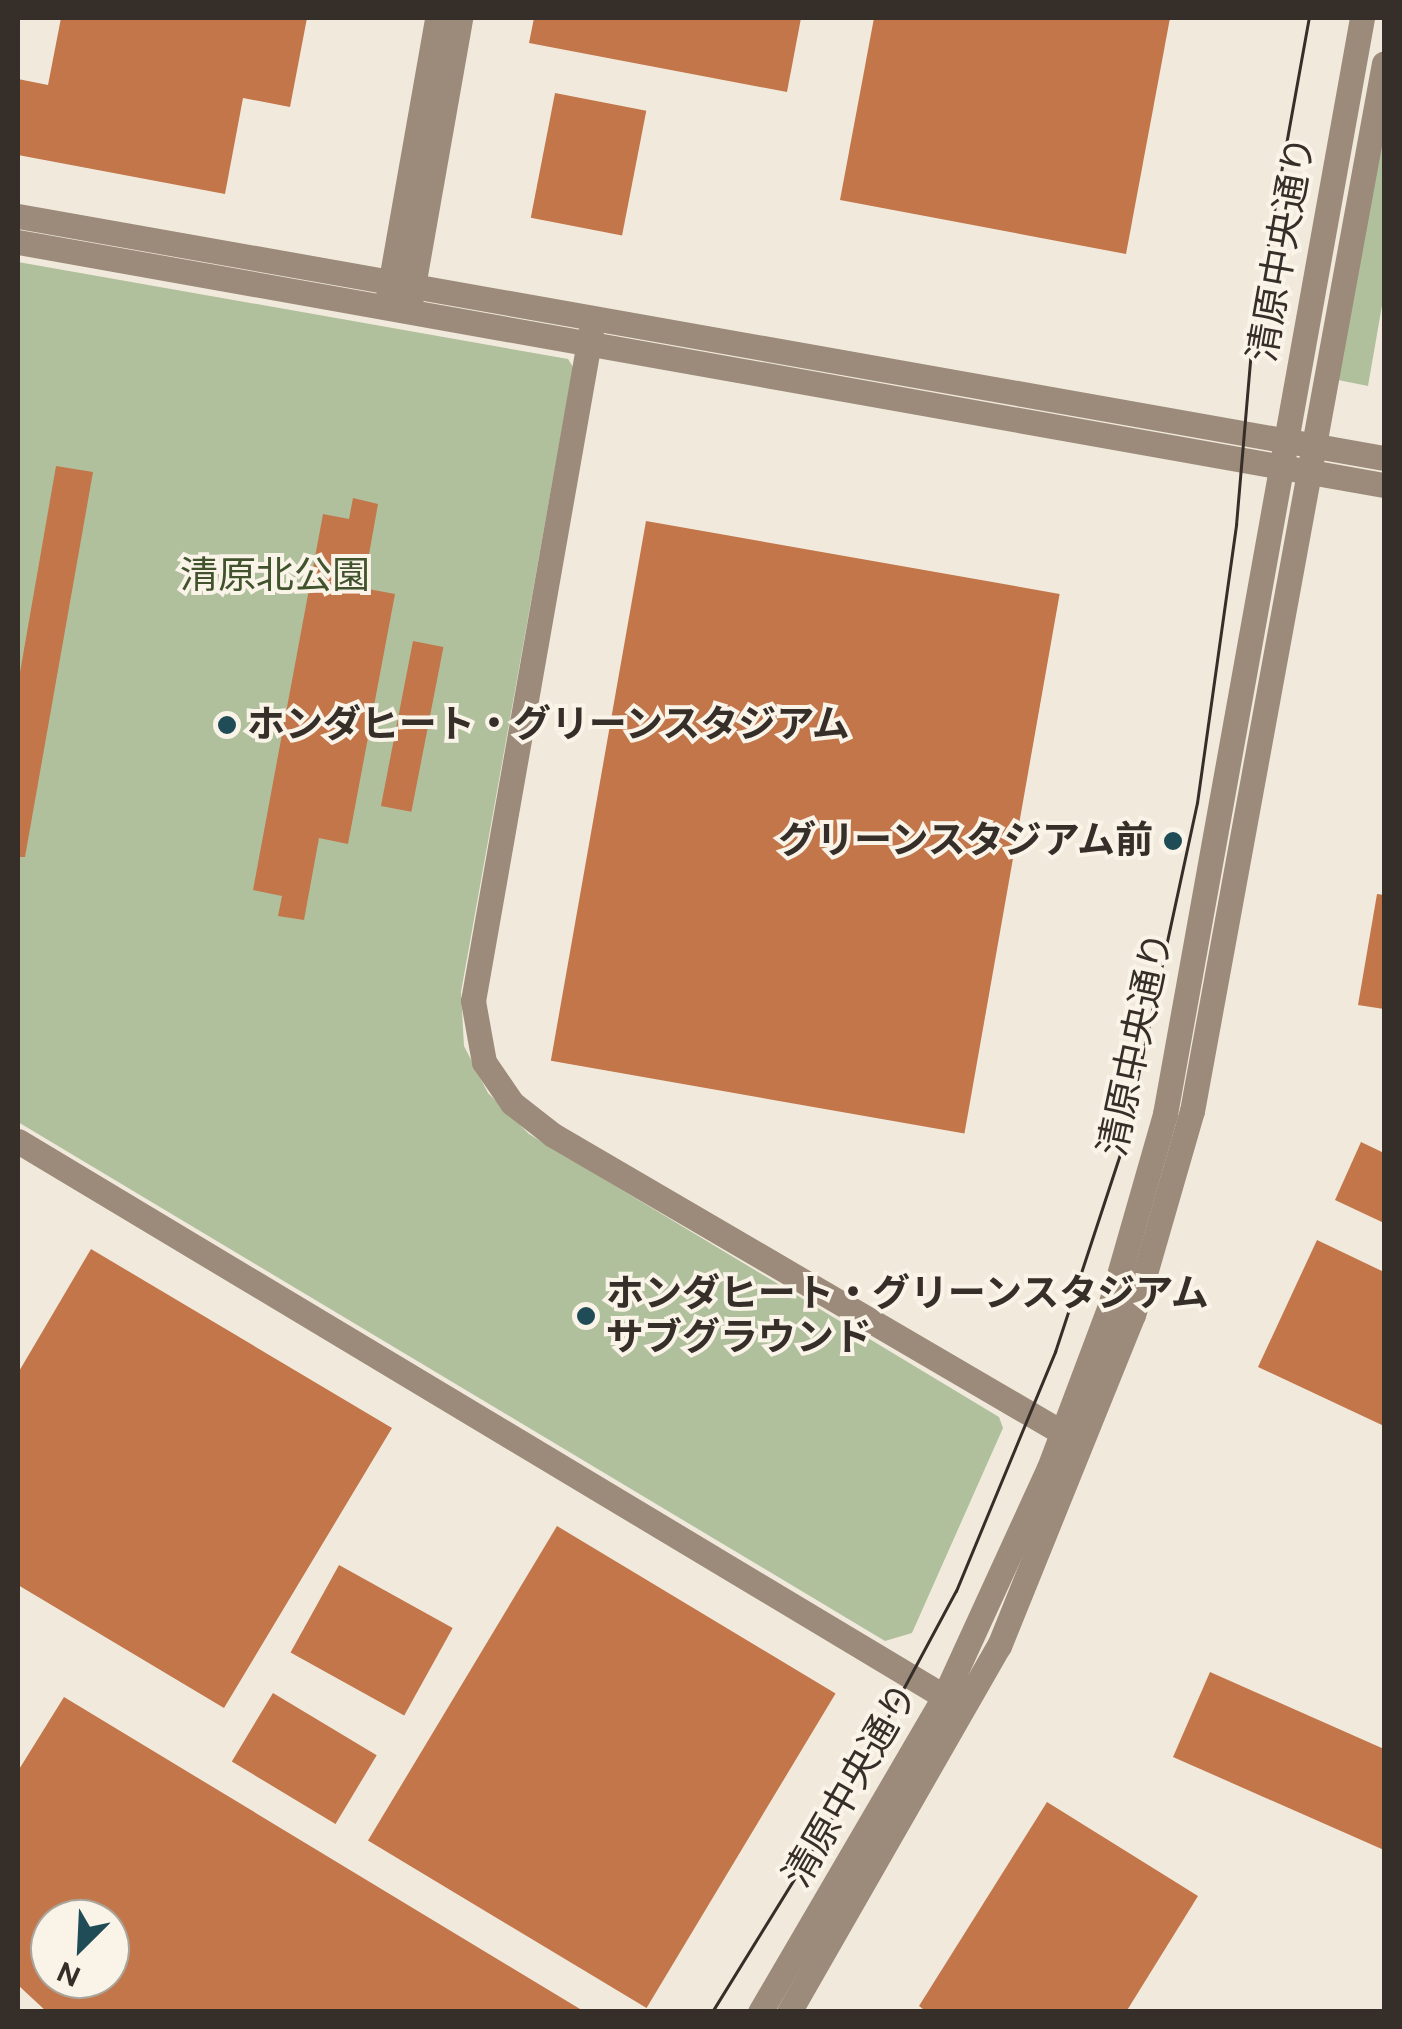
<!DOCTYPE html>
<html>
<head>
<meta charset="utf-8">
<style>
	body { margin:0 }
	#map { position:relative; width:1402px; height:2029px; overflow:hidden; background:#f1eadc; font-family:Figtree,"Noto Sans JP",sans-serif }
	div>[style] { position:absolute }
	.green>* { inset:0; background:#b0c09d }
	.building>* { inset:0; background:#c2764a; transform-origin:0 0 }
	.secondary>* { height:25px; margin:-12.5px; padding:0 12.5px; transform-origin:12.5px; border-radius:12.5px; background:#9c8b7a }
	.tram>* { height:2.5px; margin:-1.25px; padding:0 1.25px; transform-origin:1.25px; border-radius:1.25px; background:#362e28 }
	.dots>* { width:28px; height:28px; translate:-50% -50%; box-sizing:border-box; border:5px solid #f9f3e8; border-radius:50% }
	span { translate:-50% -50%; white-space:nowrap; text-align:center; line-height:1.15; -webkit-text-stroke:8px #f9f3e8; paint-order:stroke }
	.street-label { font-size:38px; color:#362e28 }
	.park-label { font-size:38px; color:#41532d }
	.poi-label { font-size:38px; color:#362e28; font-weight:700 }
	.left { translate:0 -50%; text-align:left }
	.right { translate:-100% -50%; text-align:right }
	.frame { position:absolute; inset:0; border:20px solid #362e28; pointer-events:none }
	.north { position:absolute; left:30px; top:1899px; width:100px; height:100px; box-sizing:border-box; background:#f9f3e8; border:2px solid #aba49b; border-radius:50%; rotate:204deg; font-size:28px; font-weight:700; line-height:40px; text-align:center; color:#362e28 }
	.north::after { content:''; display:block; margin:auto; width:35px; height:45px; background:#1f4c56; clip-path:polygon(50% 0,100% 100%,50% 72%,0 100%) }
</style>
</head>
<body>
<div id="map">
	<div class="green">
		<div style="clip-path:polygon(1384px 124px,1384px 294px,1368px 386px,1338px 380px)"></div>
		<div style="clip-path:polygon(18px 262px,568px 359px,573px 367px,461px 992px,464px 1046px,488px 1093px,529px 1134px,999px 1417px,1003px 1428px,912px 1633px,885px 1641px,18px 1122px)"></div>
	</div>
	<div class="building">
		<div style="clip-path:polygon(61px 18px,307px 18px,290px 107px,243px 98px,225px 194px,18px 155px,18px 79px,48px 85px)"></div>
		<div style="clip-path:polygon(534px 18px,801px 18px,787px 92px,529px 43px)"></div>
		<div style="clip-path:polygon(874px 18px,1170px 18px,1126px 254px,840px 200px)"></div>
		<div style="left:555px;top:93px;width:93px;height:127px;rotate:11deg"></div>
		<div style="clip-path:polygon(56px 466px,93px 472px,25px 857px,18px 857px,18px 684px)"></div>
		<div style="clip-path:polygon(353px 498px,378px 504px,363px 588px,395px 594px,348px 844px,319px 838px,304px 920px,278px 916px,282px 896px,253px 890px,323px 514px,349px 519px)"></div>
		<div style="left:646px;top:521px;width:420px;height:548px;rotate:10deg"></div>
		<div style="left:413px;top:641px;width:31px;height:168px;rotate:11deg"></div>
		<div style="clip-path:polygon(1377px 894px,1384px 895px,1384px 1009px,1358px 1005px)"></div>
		<div style="clip-path:polygon(1361px 1142px,1384px 1153px,1384px 1223px,1335px 1200px)"></div>
		<div style="clip-path:polygon(1317px 1240px,1384px 1272px,1384px 1426px,1258px 1367px)"></div>
		<div style="clip-path:polygon(91px 1249px,392px 1428px,224px 1708px,18px 1585px,18px 1373px)"></div>
		<div style="left:557px;top:1526px;width:325px;height:367px;rotate:31deg"></div>
		<div style="left:339px;top:1565px;width:130px;height:100px;rotate:29deg"></div>
		<div style="clip-path:polygon(1210px 1672px,1384px 1749px,1384px 1850px,1173px 1757px)"></div>
		<div style="left:273px;top:1693px;width:121px;height:80px;rotate:31deg"></div>
		<div style="clip-path:polygon(evenodd,64px 1697px,585px 2012px,47px 2012px,18px 1985px,18px 1771px,64px 1697px,50px 1919px,110px 1919px,110px 1979px,50px 1979px,50px 1919px)"></div>
		<div style="clip-path:polygon(1047px 1802px,1198px 1896px,1126px 2012px,927px 2012px,919px 2006px)"></div>
	</div>
	<div class="secondary">
		<div style="left:18px;top:216px;width:1387px;rotate:10.05deg"></div>
		<div style="left:18px;top:242px;width:1387px;rotate:10.09deg"></div>
		<div style="left:388px;top:297px;width:283px;rotate:-80deg"></div>
		<div style="left:410px;top:303px;width:289px;rotate:-80deg"></div>
		<div style="left:593px;top:319px;width:692px;rotate:99.98deg"></div>
		<div style="left:473px;top:1001px;width:62px;rotate:79.8deg"></div>
		<div style="left:484px;top:1062px;width:50px;rotate:55.7deg"></div>
		<div style="left:512px;top:1103px;width:52px;rotate:38deg"></div>
		<div style="left:553px;top:1135px;width:591px;rotate:30.3deg"></div>
		<div style="left:18px;top:1141px;width:1096px;rotate:30.96deg"></div>
		<div style="left:760px;top:2012px;width:365px;rotate:-59.7deg"></div>
		<div style="left:944px;top:1697px;width:252px;rotate:-65.4deg"></div>
		<div style="left:1049px;top:1468px;width:173px;rotate:-69.4deg"></div>
		<div style="left:1110px;top:1306px;width:200px;rotate:-74deg"></div>
		<div style="left:1165px;top:1114px;width:1114px;rotate:-79.81deg"></div>
		<div style="left:789px;top:2012px;width:422px;rotate:-60.2deg"></div>
		<div style="left:999px;top:1646px;width:357px;rotate:-68deg"></div>
		<div style="left:1133px;top:1315px;width:212px;rotate:-73.9deg"></div>
		<div style="left:1192px;top:1111px;width:1065px;rotate:-79.62deg"></div>
	</div>
	<div class="tram">
		<div style="left:712px;top:2012px;width:259px;rotate:-58.3deg"></div>
		<div style="left:848px;top:1792px;width:228px;rotate:-61.8deg"></div>
		<div style="left:956px;top:1591px;width:259px;rotate:-67.5deg"></div>
		<div style="left:1055px;top:1352px;width:218px;rotate:-71.8deg"></div>
		<div style="left:1123px;top:1145px;width:350px;rotate:-77.8deg"></div>
		<div style="left:1197px;top:803px;width:281px;rotate:-82deg"></div>
		<div style="left:1236px;top:525px;width:198px;rotate:-85.1deg"></div>
		<div style="left:1253px;top:328px;width:315px;rotate:-79.8deg"></div>
	</div>
	<div class="dots">
		<div style="left:227px;top:725px;background:#1f4c56"></div>
		<div style="left:1173px;top:841px;background:#1f4c56"></div>
		<div style="left:586px;top:1316px;background:#1f4c56"></div>
	</div>
	<div class="street-label">
		<span style="left:1282px;top:249px;rotate:-80deg">清原中央通り</span>
		<span style="left:1136px;top:1044px;rotate:-78deg">清原中央通り</span>
		<span style="left:851px;top:1785px;rotate:-60deg">清原中央通り</span>
	</div>
	<div class="park-label">
		<span style="left:275px;top:576px">清原北公園</span>
	</div>
	<div class="poi-label">
		<span class="left" style="left:247px;top:725px">ホンダヒート・グリーンスタジアム</span>
		<span class="right" style="left:1153px;top:841px">グリーンスタジアム前</span>
		<span class="left" style="left:606px;top:1316px">ホンダヒート・グリーンスタジアム<br>サブグラウンド</span>
	</div>
	<div class="frame"></div>
	<div class="north">N</div>
</div>
</body>
</html>
